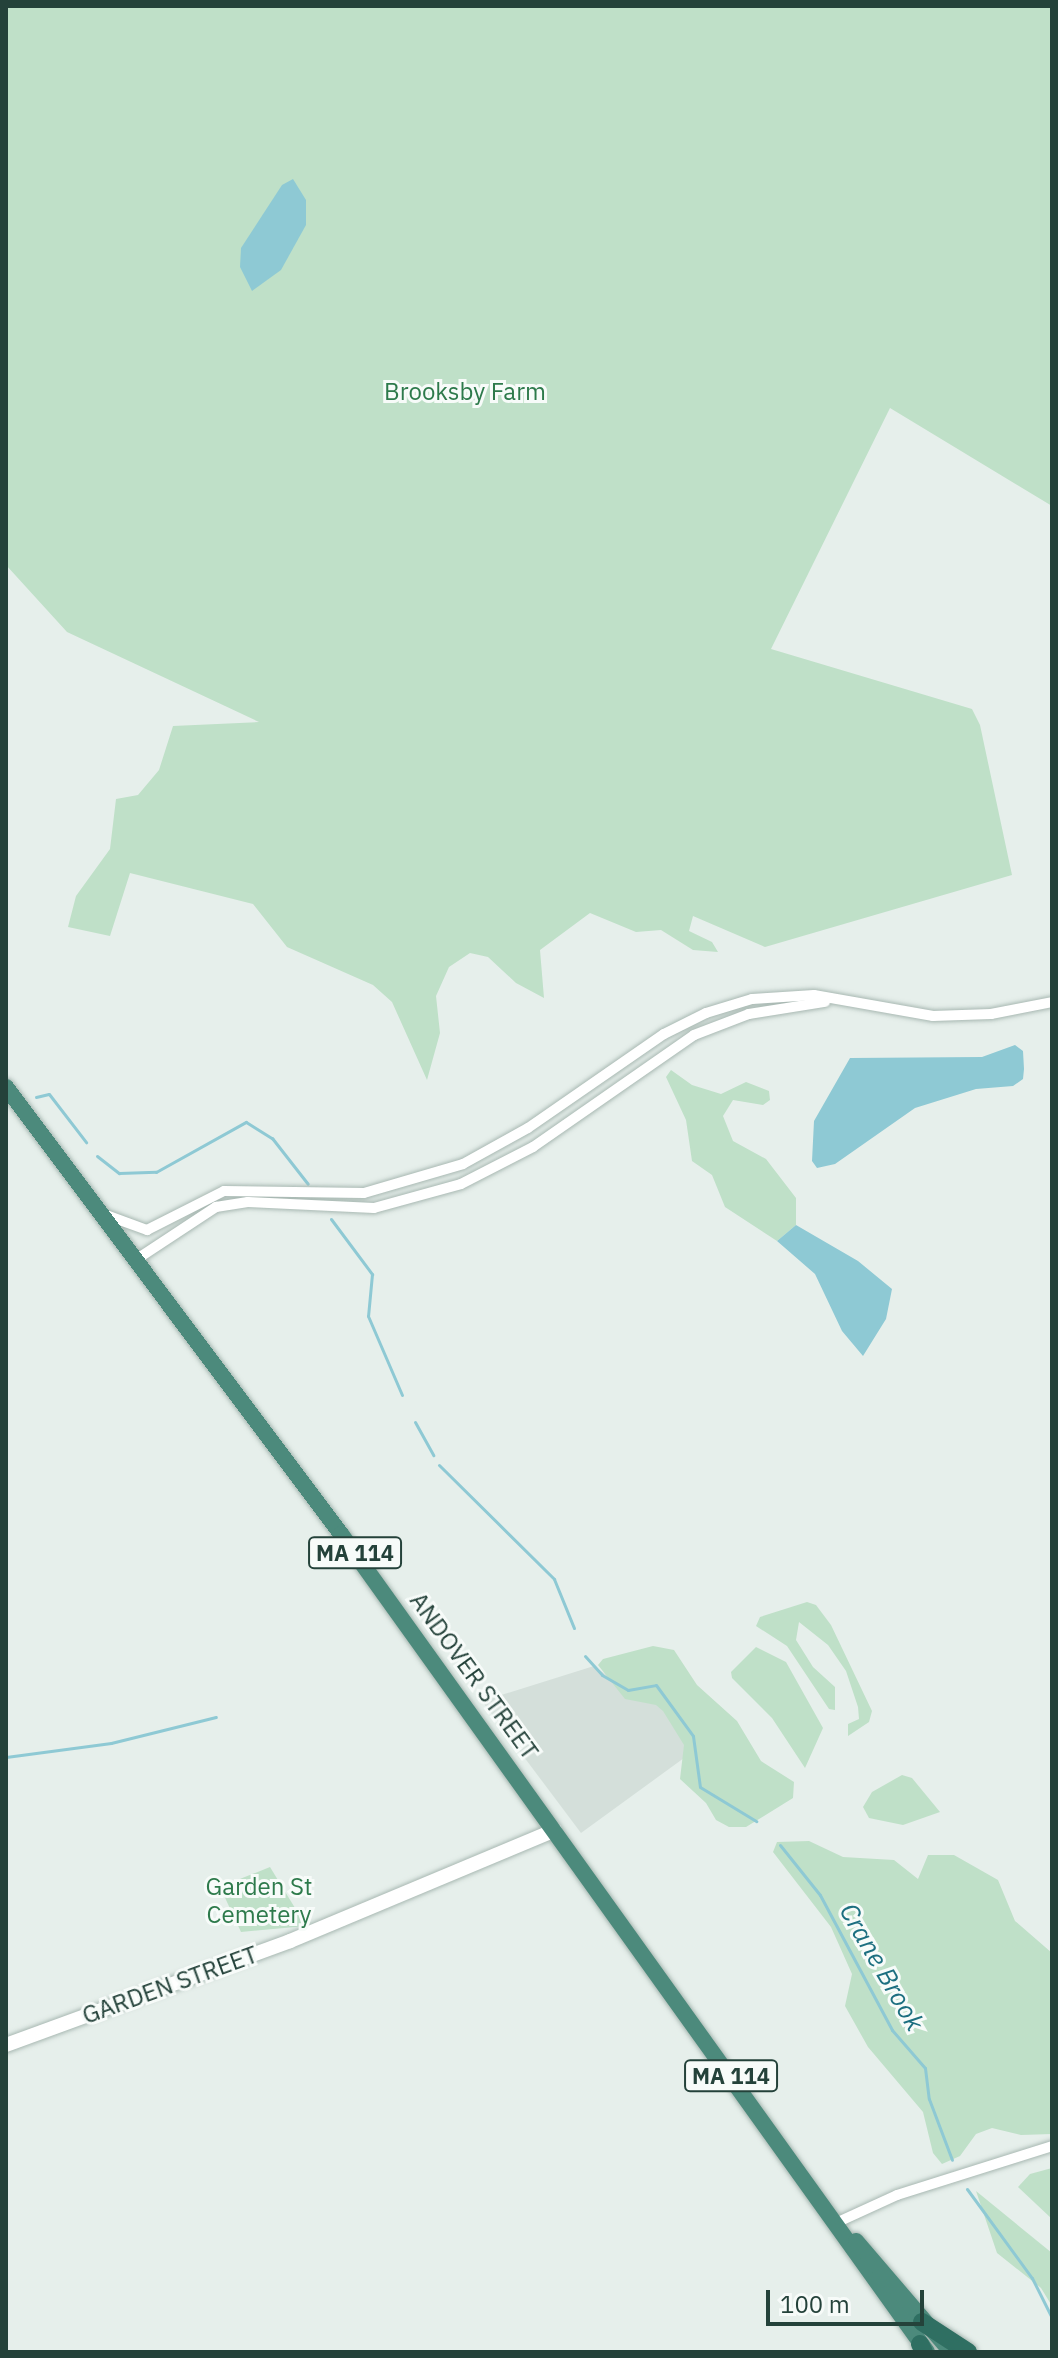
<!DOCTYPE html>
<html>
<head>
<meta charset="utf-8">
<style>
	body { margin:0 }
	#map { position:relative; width:1058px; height:2358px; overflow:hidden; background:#e6efeb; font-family:"IBM Plex Sans",sans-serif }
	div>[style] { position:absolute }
	.built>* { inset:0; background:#d4dfda }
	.green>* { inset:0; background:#bfe0c8 }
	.water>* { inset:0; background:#8ec9d4 }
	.stream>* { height:3px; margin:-1.5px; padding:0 1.5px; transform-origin:1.5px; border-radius:1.5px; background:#8ec9d4 }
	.roads { filter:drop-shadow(0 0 2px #a8b8b2) drop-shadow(0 0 2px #a8b8b2) }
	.minor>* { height:10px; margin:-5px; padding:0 5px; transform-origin:5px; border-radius:5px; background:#fff }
	.secondary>* { height:14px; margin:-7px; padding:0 7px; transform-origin:7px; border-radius:7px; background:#fff }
	.trunk>* { height:16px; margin:-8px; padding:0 8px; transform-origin:8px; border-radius:8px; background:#4c8a7c }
	.motorway>* { height:18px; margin:-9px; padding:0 9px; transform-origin:9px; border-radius:9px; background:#2f6f62 }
	span { translate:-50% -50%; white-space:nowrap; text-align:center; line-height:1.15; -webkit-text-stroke:6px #f7fbf9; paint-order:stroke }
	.shield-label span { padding:2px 6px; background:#f7fbf9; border:2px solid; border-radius:6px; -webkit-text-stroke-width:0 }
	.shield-label { font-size:22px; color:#24423a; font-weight:700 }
	.park-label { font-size:24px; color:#2d7a4b }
	.street-label { font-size:24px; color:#24423a }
	.water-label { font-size:26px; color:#1c6f80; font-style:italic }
	.frame { position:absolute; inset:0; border:8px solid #24423a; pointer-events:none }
	.scale { position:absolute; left:766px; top:2290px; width:158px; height:36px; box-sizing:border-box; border:4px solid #24423a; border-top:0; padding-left:10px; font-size:24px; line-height:28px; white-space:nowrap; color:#24423a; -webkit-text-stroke:6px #f7fbf9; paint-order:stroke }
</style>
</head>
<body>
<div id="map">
	<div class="built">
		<div style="clip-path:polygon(594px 1666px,628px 1690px,656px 1685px,695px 1750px,581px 1833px,482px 1701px)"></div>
	</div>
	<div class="green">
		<div style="clip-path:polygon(6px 6px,1052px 6px,1052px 506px,890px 408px,771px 649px,972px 709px,980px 725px,1012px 875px,765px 947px,693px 916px,689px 931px,712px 942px,718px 952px,693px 950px,661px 930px,636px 932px,590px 913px,540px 950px,544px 998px,516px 983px,488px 957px,470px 953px,449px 967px,436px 996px,440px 1033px,427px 1080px,392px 1002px,373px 985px,287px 947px,253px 904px,130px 873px,110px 936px,68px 927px,76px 896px,110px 849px,116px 799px,138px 795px,159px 770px,173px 726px,259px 722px,67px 632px,6px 565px)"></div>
		<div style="clip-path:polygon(671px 1070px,692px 1085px,721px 1094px,746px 1082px,769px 1091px,770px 1100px,763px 1105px,733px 1100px,723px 1116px,733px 1141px,766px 1159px,796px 1198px,796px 1225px,777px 1241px,725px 1207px,712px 1175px,692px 1161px,686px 1120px,666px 1077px)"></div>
		<div style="clip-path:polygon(807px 1602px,816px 1605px,831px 1625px,872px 1711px,869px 1722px,848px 1736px,848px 1724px,859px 1719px,858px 1707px,846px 1671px,828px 1645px,799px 1622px,796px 1640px,813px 1667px,835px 1687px,835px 1710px,829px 1709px,787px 1646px,756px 1626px,760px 1617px)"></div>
		<div style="clip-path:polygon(653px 1646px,674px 1650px,697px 1685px,737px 1721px,761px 1761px,794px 1782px,793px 1798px,746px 1827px,729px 1827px,716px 1820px,706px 1803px,680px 1779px,684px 1745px,663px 1711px,656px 1705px,625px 1699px,598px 1665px,603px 1659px)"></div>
		<div style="clip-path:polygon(756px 1647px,786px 1662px,823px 1728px,805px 1768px,772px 1718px,732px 1678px,731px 1672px)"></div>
		<div style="clip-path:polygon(902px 1775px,912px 1778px,940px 1812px,903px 1825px,869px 1818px,863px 1807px,872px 1792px)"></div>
		<div style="clip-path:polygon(809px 1841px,843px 1857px,894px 1860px,918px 1879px,928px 1855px,954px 1855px,998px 1880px,1015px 1921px,1052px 1953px,1052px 2134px,1021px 2135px,992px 2128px,976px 2134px,960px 2156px,942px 2164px,933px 2153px,923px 2112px,868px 2047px,845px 2006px,852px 1974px,831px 1927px,773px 1852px,777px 1842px)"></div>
		<div style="clip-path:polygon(270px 1867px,306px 1926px,241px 1932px,220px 1887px)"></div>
		<div style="clip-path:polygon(1052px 2168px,1052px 2219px,1018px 2187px,1030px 2174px)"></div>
		<div style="clip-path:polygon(976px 2191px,1052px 2253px,1052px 2306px,1041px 2288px,997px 2253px)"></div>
	</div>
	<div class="water">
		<div style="clip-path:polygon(293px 179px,306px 200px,306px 225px,281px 270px,252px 291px,240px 267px,241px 248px,282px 185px)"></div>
		<div style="clip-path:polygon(1015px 1045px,1023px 1051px,1024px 1069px,1023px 1079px,1013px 1086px,976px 1089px,915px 1108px,835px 1164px,817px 1168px,812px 1161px,814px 1121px,850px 1058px,982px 1057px)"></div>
		<div style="clip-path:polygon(796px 1225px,858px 1261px,892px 1289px,886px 1319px,863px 1356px,842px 1331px,815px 1274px,777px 1241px)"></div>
	</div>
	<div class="stream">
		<div style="left:36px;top:1097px;width:13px;rotate:-13deg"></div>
		<div style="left:49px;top:1094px;width:61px;rotate:52.4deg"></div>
		<div style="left:97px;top:1156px;width:28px;rotate:38deg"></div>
		<div style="left:119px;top:1173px;width:37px;rotate:-2deg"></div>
		<div style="left:156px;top:1172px;width:103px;rotate:-29.1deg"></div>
		<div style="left:246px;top:1122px;width:31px;rotate:32deg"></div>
		<div style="left:272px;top:1138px;width:58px;rotate:52deg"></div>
		<div style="left:331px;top:1219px;width:69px;rotate:53.3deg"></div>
		<div style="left:372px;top:1274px;width:42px;rotate:95.4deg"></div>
		<div style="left:368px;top:1316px;width:86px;rotate:66.7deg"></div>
		<div style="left:415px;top:1422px;width:38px;rotate:61deg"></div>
		<div style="left:439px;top:1465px;width:162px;rotate:44.7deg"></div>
		<div style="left:554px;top:1579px;width:53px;rotate:67.8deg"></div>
		<div style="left:585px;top:1656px;width:25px;rotate:48deg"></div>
		<div style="left:602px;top:1675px;width:30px;rotate:30deg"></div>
		<div style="left:628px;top:1690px;width:28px;rotate:-10deg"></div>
		<div style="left:656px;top:1685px;width:63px;rotate:54deg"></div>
		<div style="left:693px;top:1736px;width:51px;rotate:82.2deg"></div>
		<div style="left:700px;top:1787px;width:66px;rotate:31.3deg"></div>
		<div style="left:6px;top:1757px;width:106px;rotate:-7.6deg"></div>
		<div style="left:111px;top:1743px;width:108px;rotate:-13.9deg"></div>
		<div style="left:780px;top:1845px;width:64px;rotate:51.3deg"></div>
		<div style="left:820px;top:1895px;width:153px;rotate:61.9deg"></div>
		<div style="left:892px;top:2030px;width:50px;rotate:49deg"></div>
		<div style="left:925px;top:2068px;width:31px;rotate:83deg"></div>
		<div style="left:929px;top:2099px;width:65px;rotate:69.3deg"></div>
		<div style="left:967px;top:2189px;width:110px;rotate:53.9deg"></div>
		<div style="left:1032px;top:2278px;width:45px;rotate:63.4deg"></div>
	</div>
	<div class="roads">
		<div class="minor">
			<div style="left:106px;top:1215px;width:44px;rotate:20.1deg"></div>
			<div style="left:147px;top:1230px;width:86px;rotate:-26.9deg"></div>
			<div style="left:224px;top:1191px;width:140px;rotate:0.8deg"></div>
			<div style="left:364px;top:1193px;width:103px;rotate:-16.3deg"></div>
			<div style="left:463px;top:1164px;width:74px;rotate:-29deg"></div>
			<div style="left:528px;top:1128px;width:165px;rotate:-34.7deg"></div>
			<div style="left:664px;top:1034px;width:47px;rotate:-26.6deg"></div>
			<div style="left:706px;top:1013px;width:48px;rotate:-16.9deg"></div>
			<div style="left:752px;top:999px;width:62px;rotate:-3.7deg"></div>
			<div style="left:814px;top:995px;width:121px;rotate:10deg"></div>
			<div style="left:933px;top:1016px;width:58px;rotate:-2deg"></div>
			<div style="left:991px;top:1014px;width:62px;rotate:-11.1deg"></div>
			<div style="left:137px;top:1259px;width:95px;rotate:-33.4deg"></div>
			<div style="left:216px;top:1207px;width:32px;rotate:-9deg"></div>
			<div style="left:248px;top:1202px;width:126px;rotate:2.7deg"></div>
			<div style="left:374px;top:1208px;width:90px;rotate:-15.4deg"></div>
			<div style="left:461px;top:1184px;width:81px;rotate:-27.2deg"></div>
			<div style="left:533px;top:1147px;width:196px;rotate:-34.8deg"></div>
			<div style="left:694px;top:1035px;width:59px;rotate:-20.9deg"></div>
			<div style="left:749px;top:1014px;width:77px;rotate:-9deg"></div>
			<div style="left:838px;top:2222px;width:65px;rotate:-24.6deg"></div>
			<div style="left:897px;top:2195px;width:163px;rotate:-17.5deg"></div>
		</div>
		<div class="secondary">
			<div style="left:6px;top:2045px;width:302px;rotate:-20.1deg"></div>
			<div style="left:290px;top:1941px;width:287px;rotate:-22.7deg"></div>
		</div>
		<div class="trunk">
			<div style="left:6px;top:1087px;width:559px;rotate:53.15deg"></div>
			<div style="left:341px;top:1534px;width:1006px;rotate:54.38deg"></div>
			<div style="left:856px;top:2241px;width:146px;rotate:49.4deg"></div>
		</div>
		<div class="motorway">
			<div style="left:922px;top:2322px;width:55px;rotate:33.1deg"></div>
			<div style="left:920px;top:2344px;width:9px;rotate:63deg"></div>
		</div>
	</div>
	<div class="shield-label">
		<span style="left:355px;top:1553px">MA 114</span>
		<span style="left:731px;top:2076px">MA 114</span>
	</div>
	<div class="park-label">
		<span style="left:465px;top:392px">Brooksby Farm</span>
		<span style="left:259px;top:1901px">Garden St<br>Cemetery</span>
	</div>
	<div class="street-label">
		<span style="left:474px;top:1676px;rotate:54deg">ANDOVER STREET</span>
		<span style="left:170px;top:1985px;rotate:-20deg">GARDEN STREET</span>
	</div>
	<div class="water-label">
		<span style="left:882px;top:1967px;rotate:60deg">Crane Brook</span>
	</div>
	<div class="frame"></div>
	<div class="scale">100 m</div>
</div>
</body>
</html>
